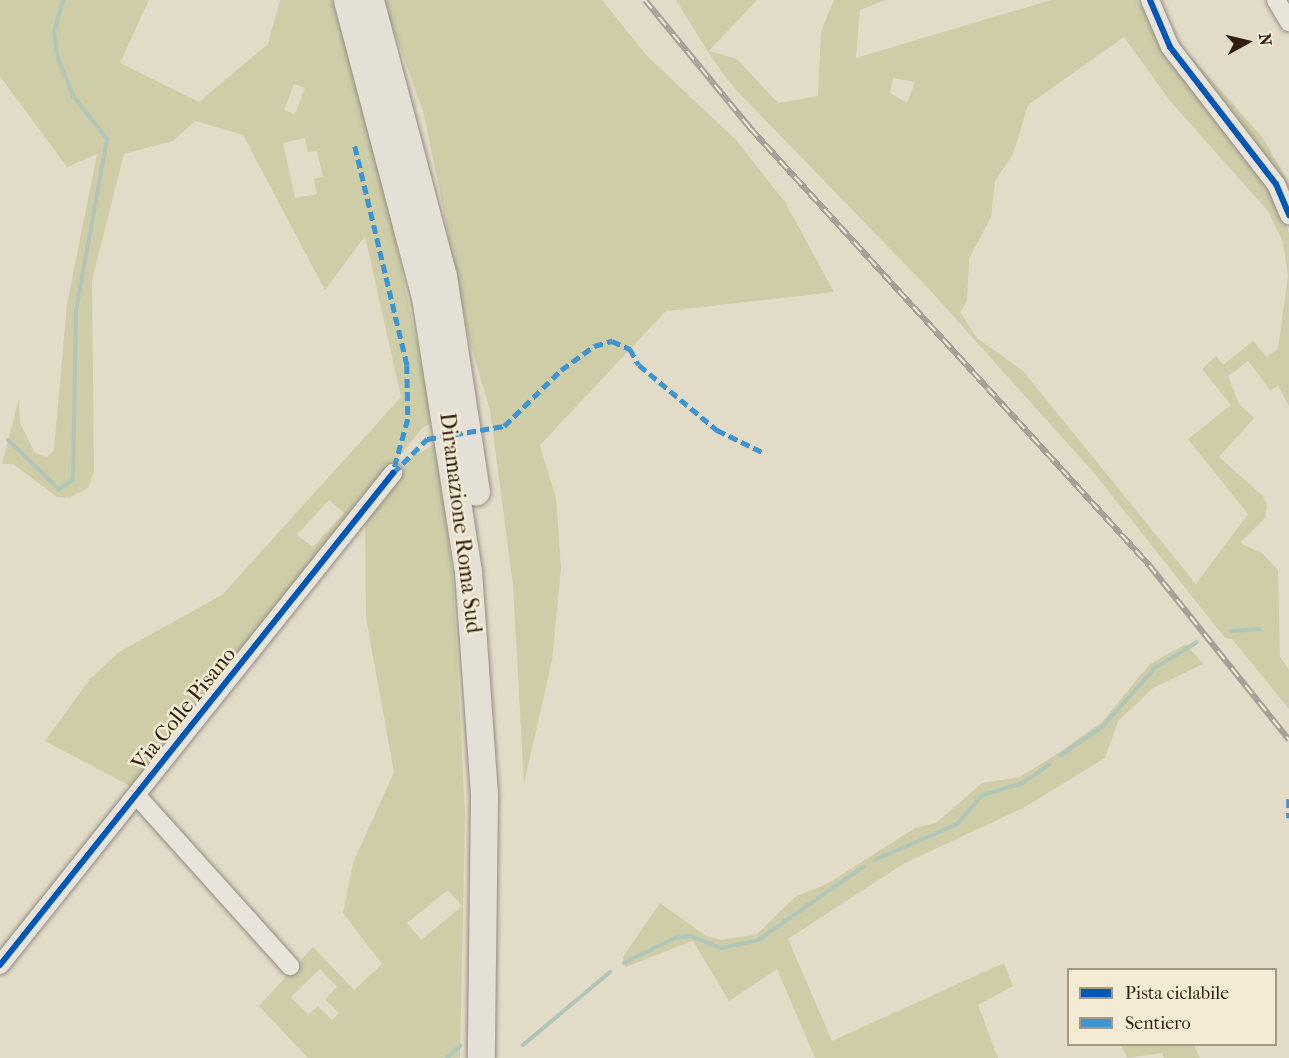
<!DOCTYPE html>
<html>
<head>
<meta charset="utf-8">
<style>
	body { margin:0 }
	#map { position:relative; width:1289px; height:1058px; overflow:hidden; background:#e2dbc8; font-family:"IM FELL French Canon",serif }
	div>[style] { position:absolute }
	.green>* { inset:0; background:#cecda8 }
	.stream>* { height:4px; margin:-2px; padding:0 2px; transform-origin:2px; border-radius:2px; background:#afc6b9 }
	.roads { filter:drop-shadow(0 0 2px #938d80) drop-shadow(0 0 2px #938d80) }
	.minor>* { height:18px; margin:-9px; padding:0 9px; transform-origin:9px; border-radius:9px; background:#e8e4db }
	.highway>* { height:27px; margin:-13.5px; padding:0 13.5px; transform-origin:13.5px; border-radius:13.5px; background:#e4e0d5 }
	.rail>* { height:6px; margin-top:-3px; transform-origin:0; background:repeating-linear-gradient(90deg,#f3ebd4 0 11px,#a5a098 0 22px); box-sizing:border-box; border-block:2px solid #a5a098 }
	.quiet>* { height:4.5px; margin-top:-2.25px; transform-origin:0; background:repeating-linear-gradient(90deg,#3d94d2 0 9px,transparent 0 13.5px) }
	.cycleway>* { height:6px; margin:-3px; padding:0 3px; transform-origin:3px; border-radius:3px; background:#0057b8 }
	span { translate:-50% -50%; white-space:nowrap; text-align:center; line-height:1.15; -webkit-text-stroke:5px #f3ebd4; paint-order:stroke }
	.street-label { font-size:22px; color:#311d0b }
	.legend { position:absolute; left:1067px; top:968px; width:210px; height:78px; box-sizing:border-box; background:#f3ebd4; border:2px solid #a59984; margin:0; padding:8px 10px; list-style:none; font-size:18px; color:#311d0b }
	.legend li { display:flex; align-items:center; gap:12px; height:30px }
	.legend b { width:30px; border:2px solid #a59984 }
	.north { position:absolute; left:1217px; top:12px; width:60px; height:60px; -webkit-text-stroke:4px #f3ebd4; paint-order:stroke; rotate:82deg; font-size:16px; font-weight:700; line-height:24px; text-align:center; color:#311d0b }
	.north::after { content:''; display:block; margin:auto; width:21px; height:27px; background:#311d0b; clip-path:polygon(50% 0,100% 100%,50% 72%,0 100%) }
</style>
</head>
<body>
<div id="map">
	<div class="green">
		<div style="clip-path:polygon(evenodd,0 0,149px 0,120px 63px,199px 102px,268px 44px,280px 0,332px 0,383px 181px,433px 422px,422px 428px,134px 788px,45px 741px,90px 679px,119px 652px,222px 595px,401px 397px,365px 236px,325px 290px,243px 135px,195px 121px,173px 141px,124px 154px,92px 280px,94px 472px,88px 488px,69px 498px,57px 497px,13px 464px,2px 464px,19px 398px,20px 423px,35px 453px,47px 457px,54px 450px,67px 304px,97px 154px,67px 167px,0 76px,0 0,294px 84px,305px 88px,295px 114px,284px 110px,294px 84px,0 0,305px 138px,308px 152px,317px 151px,323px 177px,314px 179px,317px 194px,295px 198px,283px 143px,305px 138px,0 0,329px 500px,344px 513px,313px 547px,297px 535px,329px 500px)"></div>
		<div style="clip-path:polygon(383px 0,602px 0,647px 56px,736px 140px,785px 202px,834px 292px,666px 311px,540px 445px,556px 499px,561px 568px,552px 660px,524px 784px,513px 585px,490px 410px,470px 343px,424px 114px)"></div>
		<div style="clip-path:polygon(evenodd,676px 0,757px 0,709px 51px,737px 59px,778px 103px,818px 96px,821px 32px,834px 0,886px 0,860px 10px,856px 58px,1051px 0,1137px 0,1192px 85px,1277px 197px,1289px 233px,1289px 406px,1278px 386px,1270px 390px,1248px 361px,1228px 376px,1239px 404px,1254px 418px,1219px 457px,1263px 496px,1267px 506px,1265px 518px,1240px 543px,1262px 553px,1278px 570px,1280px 657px,1289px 670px,1289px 709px,1232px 639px,1225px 638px,1095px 474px,929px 289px,737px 91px,724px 75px,708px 52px,676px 0,1124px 37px,1171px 102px,1268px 211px,1283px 242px,1288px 276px,1278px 349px,1267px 357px,1253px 341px,1223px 365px,1216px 356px,1202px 369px,1231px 405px,1188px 439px,1248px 514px,1196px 584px,1023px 371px,977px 338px,960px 312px,967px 301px,969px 259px,991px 217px,995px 181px,1013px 154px,1028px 105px,1124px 37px,676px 0,893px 78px,915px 82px,907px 103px,890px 93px,893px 78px)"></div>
		<div style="clip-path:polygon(1160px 22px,1263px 138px,1289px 184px,1289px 207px)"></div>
		<div style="clip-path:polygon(evenodd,437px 443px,453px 579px,465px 813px,460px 1058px,308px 1058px,259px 1006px,313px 947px,354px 990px,382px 964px,343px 913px,353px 863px,394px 772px,366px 618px,365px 523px,412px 457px,437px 443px,448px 890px,462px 906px,421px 940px,407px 923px,448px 890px,437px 443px,320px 969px,337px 987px,325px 999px,339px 1013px,332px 1020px,318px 1006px,308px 1015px,291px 997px,320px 969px)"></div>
		<div style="clip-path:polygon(1186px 644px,1203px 664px,1153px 688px,1118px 721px,1105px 758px,1023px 808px,903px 864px,788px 939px,832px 1041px,1004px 963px,1013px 986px,978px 1005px,998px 1058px,815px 1058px,777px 969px,729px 1001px,693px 941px,625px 967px,623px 957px,660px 903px,706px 936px,722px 940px,757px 934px,795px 897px,827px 884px,915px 828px,936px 823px,982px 783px,1020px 777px,1054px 756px,1102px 722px,1150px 664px)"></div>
		<div style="clip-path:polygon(1121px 1045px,1194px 1045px,1200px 1058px,1164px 1058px,1162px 1053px,1127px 1058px)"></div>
	</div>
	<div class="stream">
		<div style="left:8px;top:440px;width:71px;rotate:43.9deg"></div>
		<div style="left:59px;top:489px;width:17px;rotate:-33deg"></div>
		<div style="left:73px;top:480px;width:170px;rotate:-89deg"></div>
		<div style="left:76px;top:310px;width:174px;rotate:-79.7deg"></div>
		<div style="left:107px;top:139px;width:55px;rotate:-128.3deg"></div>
		<div style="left:73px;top:96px;width:40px;rotate:-112deg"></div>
		<div style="left:58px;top:59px;width:27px;rotate:-98deg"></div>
		<div style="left:54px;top:32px;width:33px;rotate:-74deg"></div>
		<div style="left:1231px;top:631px;width:29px;rotate:-4deg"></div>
		<div style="left:1061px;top:755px;width:51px;rotate:-34.6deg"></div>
		<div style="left:1103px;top:726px;width:78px;rotate:-48.1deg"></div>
		<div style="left:1155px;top:668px;width:49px;rotate:-31.8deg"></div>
		<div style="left:875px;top:860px;width:90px;rotate:-23.7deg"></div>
		<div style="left:957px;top:824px;width:38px;rotate:-49deg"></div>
		<div style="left:982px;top:795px;width:43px;rotate:-16.3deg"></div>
		<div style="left:1023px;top:783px;width:32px;rotate:-35deg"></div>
		<div style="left:624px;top:963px;width:57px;rotate:-26.1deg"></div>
		<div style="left:675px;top:938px;width:15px;rotate:-8deg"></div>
		<div style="left:690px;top:936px;width:33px;rotate:21deg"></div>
		<div style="left:721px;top:948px;width:38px;rotate:-12deg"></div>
		<div style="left:758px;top:940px;width:128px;rotate:-34.8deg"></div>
		<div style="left:523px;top:1045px;width:114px;rotate:-40deg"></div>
		<div style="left:447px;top:1058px;width:18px;rotate:-43deg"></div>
	</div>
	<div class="roads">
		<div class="minor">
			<div style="left:1150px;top:0;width:51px;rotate:66.9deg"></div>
			<div style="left:1170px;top:47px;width:173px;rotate:52.3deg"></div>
			<div style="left:1276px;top:184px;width:34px;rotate:67deg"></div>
			<div style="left:1276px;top:0;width:26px;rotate:59deg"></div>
			<div style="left:137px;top:796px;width:229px;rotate:48deg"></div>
			<div style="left:0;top:965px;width:630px;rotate:-51.38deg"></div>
		</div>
		<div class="highway">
			<div style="left:347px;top:0;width:307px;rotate:75.3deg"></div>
			<div style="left:425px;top:297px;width:277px;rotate:81.1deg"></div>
			<div style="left:468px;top:571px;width:226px;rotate:85.9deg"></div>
			<div style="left:484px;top:796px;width:262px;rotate:90.7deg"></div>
			<div style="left:370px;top:0;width:285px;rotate:75.2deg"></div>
			<div style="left:443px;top:276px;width:218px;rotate:81.3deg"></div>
		</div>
	</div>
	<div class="rail">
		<div style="left:645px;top:0;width:166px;rotate:50.6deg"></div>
		<div style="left:750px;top:128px;width:592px;rotate:47.6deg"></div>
		<div style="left:1149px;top:565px;width:224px;rotate:51.3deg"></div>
	</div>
	<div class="quiet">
		<div style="left:355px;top:146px;width:225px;rotate:76.6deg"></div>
		<div style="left:407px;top:365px;width:54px;rotate:88.9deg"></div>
		<div style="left:408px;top:419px;width:56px;rotate:105.5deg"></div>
		<div style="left:393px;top:473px;width:48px;rotate:-45deg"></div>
		<div style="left:427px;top:439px;width:78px;rotate:-9.6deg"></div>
		<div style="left:504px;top:426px;width:80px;rotate:-44.5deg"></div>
		<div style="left:561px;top:370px;width:41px;rotate:-36deg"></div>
		<div style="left:594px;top:346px;width:19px;rotate:-16deg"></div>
		<div style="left:612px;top:341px;width:20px;rotate:24deg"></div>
		<div style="left:630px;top:349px;width:18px;rotate:61deg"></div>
		<div style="left:639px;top:365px;width:102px;rotate:39.8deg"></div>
		<div style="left:717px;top:430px;width:52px;rotate:26.1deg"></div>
		<div style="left:1289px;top:799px;width:19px;rotate:90deg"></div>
	</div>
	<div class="cycleway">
		<div style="left:1150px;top:0;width:51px;rotate:66.9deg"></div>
		<div style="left:1170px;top:47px;width:173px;rotate:52.3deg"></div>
		<div style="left:1276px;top:184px;width:34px;rotate:67deg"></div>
		<div style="left:0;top:965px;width:630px;rotate:-51.38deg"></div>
	</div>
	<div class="street-label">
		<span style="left:460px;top:523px;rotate:83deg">Diramazione Roma Sud</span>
		<span style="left:184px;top:709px;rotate:-51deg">Via Colle Pisano</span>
	</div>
	<ul class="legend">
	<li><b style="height:8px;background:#0057b8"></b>Pista ciclabile</li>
	<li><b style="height:8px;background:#3d94d2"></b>Sentiero</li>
	</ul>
	<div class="north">N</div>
</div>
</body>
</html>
